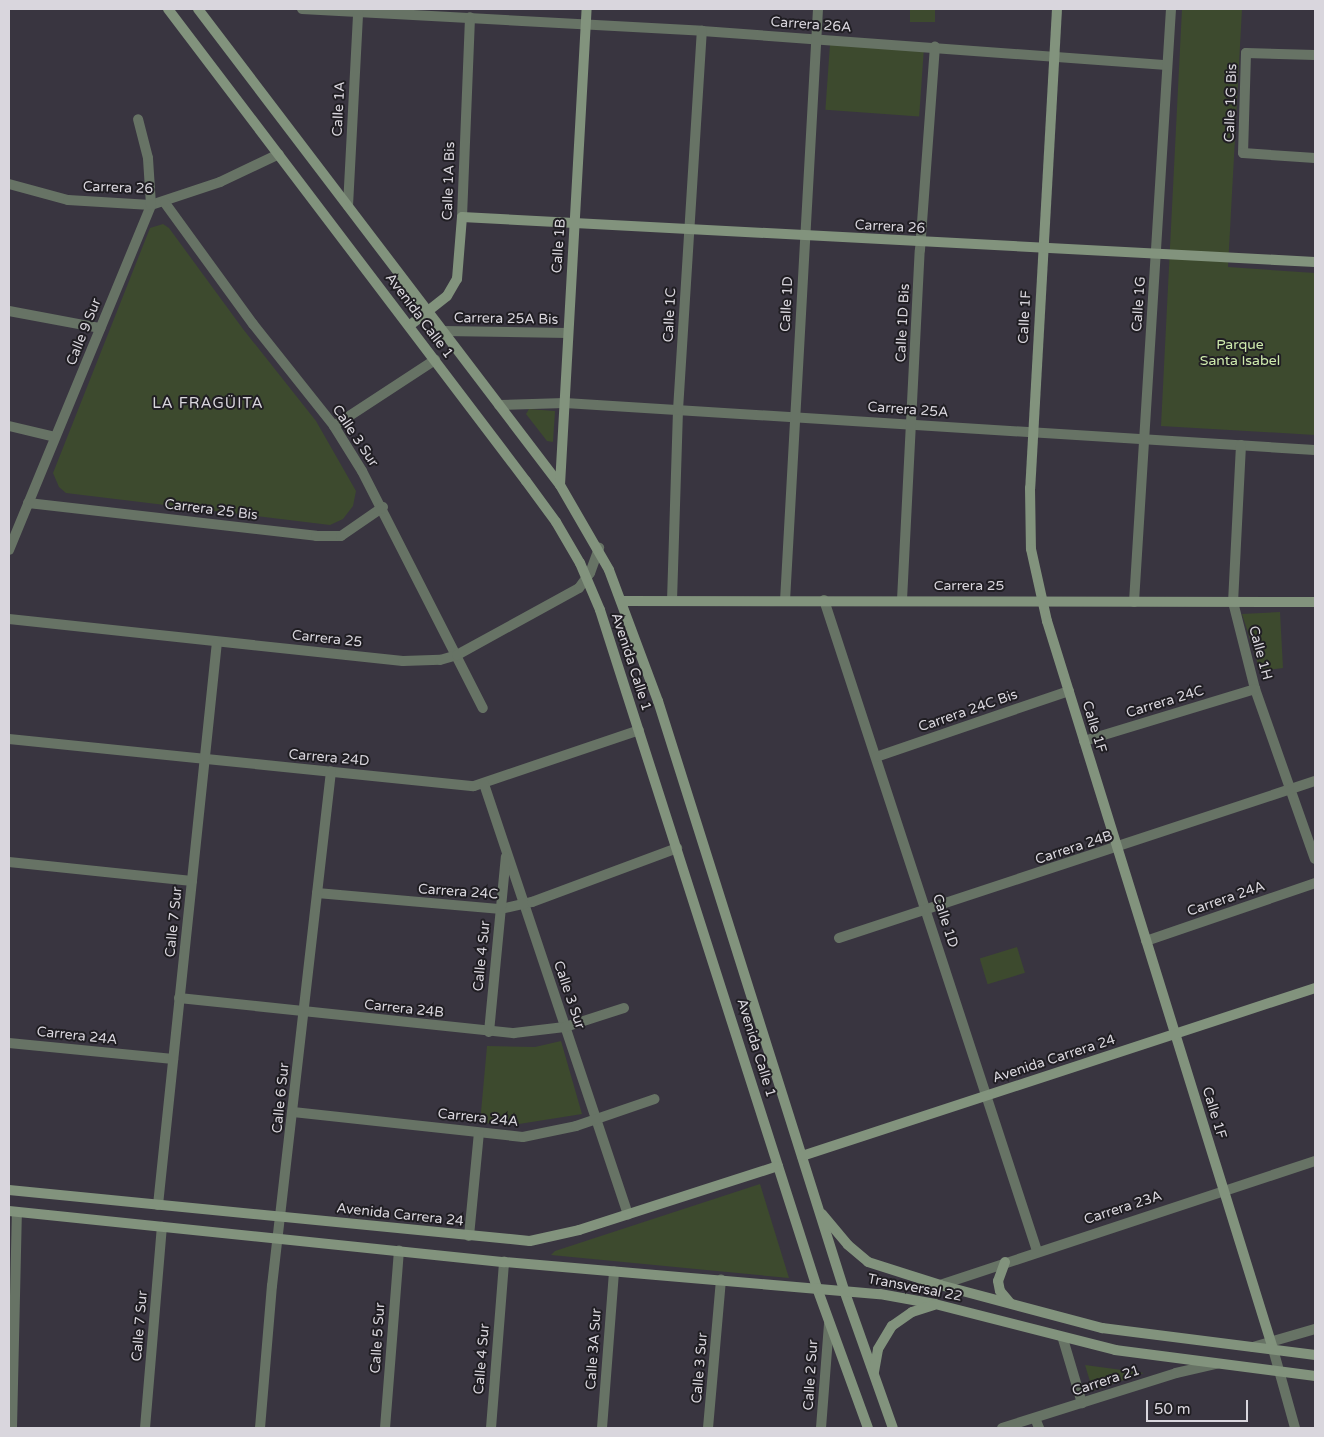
<!DOCTYPE html>
<html>
<head>
<meta charset="utf-8">
<style>
	body { margin:0 }
	#map { position:relative; width:1324px; height:1437px; overflow:hidden; background:#393540; font-family:"Varela Round",sans-serif }
	div>[style] { position:absolute }
	.green>* { inset:0; background:#3d4a2e; transform-origin:0 0 }
	.street>* { height:10px; margin:-5px; padding:0 5px; transform-origin:5px; border-radius:5px; background:#677365 }
	.secondary>* { height:10px; margin:-5px; padding:0 5px; transform-origin:5px; border-radius:5px; background:#82937d }
	span { translate:-50% -50%; white-space:nowrap; text-align:center; line-height:1.15; -webkit-text-stroke:4px #201e23; paint-order:stroke }
	.street-label { font-size:14px; color:#d9d6dd }
	.park-label { font-size:14px; color:#ceeaad }
	.neighbourhood-label { font-size:15px; color:#d9d6dd; letter-spacing:1px }
	.frame { position:absolute; inset:0; border:10px solid #d9d6dd; pointer-events:none }
	.scale { position:absolute; left:1146px; top:1400px; width:102px; height:22px; box-sizing:border-box; border:2px solid #d9d6dd; border-top:0; padding-left:6px; font-size:15px; line-height:18px; white-space:nowrap; color:#d9d6dd; -webkit-text-stroke:4px #201e23; paint-order:stroke }
</style>
</head>
<body>
<div id="map">
	<div class="green">
		<div style="left:910px;top:9px;width:25px;height:13px"></div>
		<div style="clip-path:polygon(1182px 9px,1242px 9px,1228px 267px,1315px 273px,1315px 435px,1161px 426px)"></div>
		<div style="left:830px;top:44px;width:94px;height:66px;rotate:4deg"></div>
		<div style="clip-path:polygon(163px 224px,169px 228px,243px 329px,316px 421px,356px 491px,353px 506px,343px 519px,330px 525px,66px 493px,59px 487px,53px 473px,150px 228px)"></div>
		<div style="clip-path:polygon(529px 409px,555px 411px,553px 442px,547px 441px,526px 414px)"></div>
		<div style="clip-path:polygon(1280px 612px,1283px 668px,1260px 671px,1242px 614px)"></div>
		<div style="left:1017px;top:947px;width:27px;height:39px;rotate:73deg"></div>
		<div style="clip-path:polygon(561px 1041px,582px 1114px,519px 1124px,480px 1123px,487px 1046px,535px 1047px)"></div>
		<div style="clip-path:polygon(760px 1184px,789px 1278px,551px 1255px,555px 1251px)"></div>
		<div style="clip-path:polygon(1085px 1365px,1144px 1373px,1093px 1391px)"></div>
	</div>
	<div class="street">
		<div style="left:302px;top:9px;width:401px;rotate:3.1deg"></div>
		<div style="left:702px;top:31px;width:466px;rotate:4.2deg"></div>
		<div style="left:1315px;top:55px;width:69px;rotate:-178.3deg"></div>
		<div style="left:1246px;top:53px;width:100px;rotate:91.7deg"></div>
		<div style="left:1243px;top:153px;width:72px;rotate:4deg"></div>
		<div style="left:9px;top:184px;width:61px;rotate:15.2deg"></div>
		<div style="left:68px;top:200px;width:83px;rotate:3.4deg"></div>
		<div style="left:151px;top:205px;width:73px;rotate:-18.4deg"></div>
		<div style="left:220px;top:182px;width:65px;rotate:-25.4deg"></div>
		<div style="left:165px;top:203px;width:150px;rotate:54deg"></div>
		<div style="left:253px;top:324px;width:130px;rotate:51.5deg"></div>
		<div style="left:334px;top:426px;width:53px;rotate:58.1deg"></div>
		<div style="left:362px;top:471px;width:266px;rotate:63deg"></div>
		<div style="left:348px;top:206px;width:193px;rotate:-87deg"></div>
		<div style="left:462px;top:217px;width:200px;rotate:-87.7deg"></div>
		<div style="left:9px;top:311px;width:93px;rotate:10.6deg"></div>
		<div style="left:443px;top:331px;width:125px;rotate:0.9deg"></div>
		<div style="left:499px;top:405px;width:66px;rotate:-1.7deg"></div>
		<div style="left:565px;top:403px;width:751px;rotate:3.59deg"></div>
		<div style="left:9px;top:426px;width:47px;rotate:13.4deg"></div>
		<div style="left:334px;top:426px;width:121px;rotate:-33.2deg"></div>
		<div style="left:1241px;top:445px;width:157px;rotate:92.9deg"></div>
		<div style="left:1233px;top:602px;width:90px;rotate:75.8deg"></div>
		<div style="left:1255px;top:689px;width:180px;rotate:70.6deg"></div>
		<div style="left:28px;top:503px;width:290px;rotate:6.5deg"></div>
		<div style="left:316px;top:536px;width:25px"></div>
		<div style="left:341px;top:536px;width:51px;rotate:-34.6deg"></div>
		<div style="left:9px;top:550px;width:373px;rotate:-67.6deg"></div>
		<div style="left:151px;top:205px;width:47px;rotate:-93.7deg"></div>
		<div style="left:148px;top:158px;width:40px;rotate:-104.4deg"></div>
		<div style="left:824px;top:600px;width:685px;rotate:71.88deg"></div>
		<div style="left:902px;top:600px;width:350px;rotate:-87.1deg"></div>
		<div style="left:920px;top:250px;width:204px;rotate:-85.8deg"></div>
		<div style="left:672px;top:601px;width:191px;rotate:-88.2deg"></div>
		<div style="left:678px;top:410px;width:380px;rotate:-86.4deg"></div>
		<div style="left:785px;top:601px;width:593px;rotate:-86.81deg"></div>
		<div style="left:1134px;top:602px;width:594px;rotate:-86.43deg"></div>
		<div style="left:9px;top:619px;width:396px;rotate:6.1deg"></div>
		<div style="left:403px;top:661px;width:37px;rotate:-2deg"></div>
		<div style="left:440px;top:660px;width:18px;rotate:-16deg"></div>
		<div style="left:457px;top:655px;width:139px;rotate:-28.8deg"></div>
		<div style="left:579px;top:588px;width:19px;rotate:-54deg"></div>
		<div style="left:590px;top:573px;width:27px;rotate:-70deg"></div>
		<div style="left:9px;top:739px;width:467px;rotate:5.8deg"></div>
		<div style="left:474px;top:786px;width:174px;rotate:-18.7deg"></div>
		<div style="left:1084px;top:741px;width:179px;rotate:-16.9deg"></div>
		<div style="left:876px;top:757px;width:204px;rotate:-18.9deg"></div>
		<div style="left:484px;top:784px;width:454px;rotate:71.5deg"></div>
		<div style="left:9px;top:862px;width:184px;rotate:5.9deg"></div>
		<div style="left:317px;top:893px;width:185px;rotate:5deg"></div>
		<div style="left:501px;top:909px;width:32px;rotate:-13deg"></div>
		<div style="left:532px;top:902px;width:155px;rotate:-20.4deg"></div>
		<div style="left:839px;top:938px;width:501px;rotate:-18.25deg"></div>
		<div style="left:1146px;top:941px;width:179px;rotate:-18.9deg"></div>
		<div style="left:179px;top:998px;width:337px;rotate:6deg"></div>
		<div style="left:514px;top:1033px;width:51px;rotate:-6.7deg"></div>
		<div style="left:565px;top:1027px;width:62px;rotate:-17.9deg"></div>
		<div style="left:489px;top:1032px;width:176px;rotate:-84.5deg"></div>
		<div style="left:9px;top:1043px;width:165px;rotate:5.6deg"></div>
		<div style="left:293px;top:1112px;width:231px;rotate:6.2deg"></div>
		<div style="left:523px;top:1137px;width:54px;rotate:-11.7deg"></div>
		<div style="left:576px;top:1126px;width:83px;rotate:-18.9deg"></div>
		<div style="left:158px;top:1205px;width:566px;rotate:-84.02deg"></div>
		<div style="left:469px;top:1236px;width:103px;rotate:-84.5deg"></div>
		<div style="left:940px;top:1285px;width:395px;rotate:-18.3deg"></div>
		<div style="left:1063px;top:1339px;width:67px;rotate:73.5deg"></div>
		<div style="left:1253px;top:1347px;width:65px;rotate:-16.2deg"></div>
		<div style="left:1273px;top:1349px;width:82px;rotate:74.4deg"></div>
		<div style="left:1035px;top:1418px;width:11px;rotate:68deg"></div>
		<div style="left:12px;top:1428px;width:216px;rotate:-88.7deg"></div>
		<div style="left:145px;top:1428px;width:202px;rotate:-85.2deg"></div>
		<div style="left:260px;top:1428px;width:143px;rotate:-85.2deg"></div>
		<div style="left:272px;top:1286px;width:518px;rotate:-83.46deg"></div>
		<div style="left:385px;top:1428px;width:178px;rotate:-85.5deg"></div>
		<div style="left:491px;top:1428px;width:167px;rotate:-85.5deg"></div>
		<div style="left:602px;top:1428px;width:157px;rotate:-85.6deg"></div>
		<div style="left:708px;top:1428px;width:149px;rotate:-85deg"></div>
		<div style="left:821px;top:1428px;width:105px;rotate:-85.6deg"></div>
		<div style="left:1002px;top:1428px;width:182px;rotate:-17.5deg"></div>
		<div style="left:1176px;top:1373px;width:41px;rotate:-12.7deg"></div>
	</div>
	<div class="secondary">
		<div style="left:168px;top:9px;width:592px;rotate:52.82deg"></div>
		<div style="left:526px;top:481px;width:51px;rotate:53.8deg"></div>
		<div style="left:556px;top:522px;width:48px;rotate:59.7deg"></div>
		<div style="left:580px;top:563px;width:51px;rotate:66.9deg"></div>
		<div style="left:600px;top:610px;width:712px;rotate:72.25deg"></div>
		<div style="left:817px;top:1288px;width:149px;rotate:70deg"></div>
		<div style="left:198px;top:9px;width:598px;rotate:52.75deg"></div>
		<div style="left:560px;top:485px;width:98px;rotate:60deg"></div>
		<div style="left:609px;top:570px;width:140px;rotate:69.5deg"></div>
		<div style="left:658px;top:701px;width:618px;rotate:72.47deg"></div>
		<div style="left:844px;top:1290px;width:146px;rotate:70.5deg"></div>
		<div style="left:1057px;top:9px;width:480px;rotate:93.2deg"></div>
		<div style="left:1030px;top:488px;width:61px;rotate:89.1deg"></div>
		<div style="left:1031px;top:549px;width:74px;rotate:77.5deg"></div>
		<div style="left:1047px;top:621px;width:762px;rotate:72.75deg"></div>
		<div style="left:409px;top:326px;width:48px;rotate:-38.3deg"></div>
		<div style="left:447px;top:296px;width:20px;rotate:-60deg"></div>
		<div style="left:457px;top:279px;width:62px;rotate:-85.4deg"></div>
		<div style="left:462px;top:217px;width:854px;rotate:3.02deg"></div>
		<div style="left:560px;top:485px;width:477px;rotate:-86.8deg"></div>
		<div style="left:623px;top:601px;width:692px;rotate:0.08deg"></div>
		<div style="left:802px;top:1156px;width:540px;rotate:-18.13deg"></div>
		<div style="left:9px;top:1190px;width:523px;rotate:5.59deg"></div>
		<div style="left:530px;top:1241px;width:50px;rotate:-12.7deg"></div>
		<div style="left:579px;top:1230px;width:209px;rotate:-17.8deg"></div>
		<div style="left:9px;top:1211px;width:498px;rotate:5.9deg"></div>
		<div style="left:504px;top:1262px;width:377px;rotate:4.9deg"></div>
		<div style="left:880px;top:1294px;width:56px;rotate:10.3deg"></div>
		<div style="left:935px;top:1304px;width:186px;rotate:14.3deg"></div>
		<div style="left:1115px;top:1350px;width:202px;rotate:7.4deg"></div>
		<div style="left:822px;top:1214px;width:40px;rotate:50deg"></div>
		<div style="left:848px;top:1245px;width:26px;rotate:40deg"></div>
		<div style="left:868px;top:1262px;width:76px;rotate:17.7deg"></div>
		<div style="left:940px;top:1285px;width:168px;rotate:14.9deg"></div>
		<div style="left:1102px;top:1328px;width:215px;rotate:7.2deg"></div>
		<div style="left:1005px;top:1262px;width:20px;rotate:110deg"></div>
		<div style="left:998px;top:1281px;width:10px;rotate:79deg"></div>
		<div style="left:1000px;top:1291px;width:16px;rotate:50deg"></div>
		<div style="left:874px;top:1372px;width:23px;rotate:-80deg"></div>
		<div style="left:878px;top:1349px;width:27px;rotate:-59deg"></div>
		<div style="left:892px;top:1326px;width:24px;rotate:-35deg"></div>
		<div style="left:912px;top:1312px;width:23px;rotate:-18deg"></div>
	</div>
	<div class="street-label">
		<span style="left:811px;top:25px;rotate:4deg">Carrera 26A</span>
		<span style="left:1231px;top:103px;rotate:-88deg">Calle 1G Bis</span>
		<span style="left:339px;top:109px;rotate:-87deg">Calle 1A</span>
		<span style="left:449px;top:181px;rotate:-88deg">Calle 1A Bis</span>
		<span style="left:118px;top:188px;rotate:2deg">Carrera 26</span>
		<span style="left:890px;top:227px;rotate:3deg">Carrera 26</span>
		<span style="left:559px;top:246px;rotate:-86deg">Calle 1B</span>
		<span style="left:787px;top:304px;rotate:-87deg">Calle 1D</span>
		<span style="left:1139px;top:304px;rotate:-86deg">Calle 1G</span>
		<span style="left:670px;top:315px;rotate:-87deg">Calle 1C</span>
		<span style="left:419px;top:316px;rotate:53deg">Avenida Calle 1</span>
		<span style="left:1025px;top:317px;rotate:-87deg">Calle 1F</span>
		<span style="left:506px;top:319px;rotate:1deg">Carrera 25A Bis</span>
		<span style="left:903px;top:323px;rotate:-87deg">Calle 1D Bis</span>
		<span style="left:84px;top:332px;rotate:-68deg">Calle 9 Sur</span>
		<span style="left:908px;top:410px;rotate:4deg">Carrera 25A</span>
		<span style="left:355px;top:436px;rotate:56deg">Calle 3 Sur</span>
		<span style="left:211px;top:510px;rotate:7deg">Carrera 25 Bis</span>
		<span style="left:969px;top:586px">Carrera 25</span>
		<span style="left:327px;top:639px;rotate:6deg">Carrera 25</span>
		<span style="left:1260px;top:653px;rotate:75deg">Calle 1H</span>
		<span style="left:631px;top:662px;rotate:72deg">Avenida Calle 1</span>
		<span style="left:1165px;top:702px;rotate:-17deg">Carrera 24C</span>
		<span style="left:968px;top:711px;rotate:-19deg">Carrera 24C Bis</span>
		<span style="left:1094px;top:727px;rotate:73deg">Calle 1F</span>
		<span style="left:329px;top:758px;rotate:5deg">Carrera 24D</span>
		<span style="left:1074px;top:848px;rotate:-18deg">Carrera 24B</span>
		<span style="left:458px;top:892px;rotate:4deg">Carrera 24C</span>
		<span style="left:1226px;top:899px;rotate:-19deg">Carrera 24A</span>
		<span style="left:945px;top:921px;rotate:72deg">Calle 1D</span>
		<span style="left:174px;top:922px;rotate:-84deg">Calle 7 Sur</span>
		<span style="left:482px;top:956px;rotate:-84deg">Calle 4 Sur</span>
		<span style="left:569px;top:995px;rotate:71deg">Calle 3 Sur</span>
		<span style="left:404px;top:1009px;rotate:6deg">Carrera 24B</span>
		<span style="left:77px;top:1036px;rotate:6deg">Carrera 24A</span>
		<span style="left:756px;top:1048px;rotate:73deg">Avenida Calle 1</span>
		<span style="left:1054px;top:1059px;rotate:-18deg">Avenida Carrera 24</span>
		<span style="left:281px;top:1098px;rotate:-84deg">Calle 6 Sur</span>
		<span style="left:1214px;top:1113px;rotate:73deg">Calle 1F</span>
		<span style="left:478px;top:1118px;rotate:6deg">Carrera 24A</span>
		<span style="left:1123px;top:1208px;rotate:-18deg">Carrera 23A</span>
		<span style="left:400px;top:1215px;rotate:6deg">Avenida Carrera 24</span>
		<span style="left:915px;top:1288px;rotate:11deg">Transversal 22</span>
		<span style="left:140px;top:1326px;rotate:-85deg">Calle 7 Sur</span>
		<span style="left:378px;top:1338px;rotate:-86deg">Calle 5 Sur</span>
		<span style="left:594px;top:1349px;rotate:-86deg">Calle 3A Sur</span>
		<span style="left:482px;top:1359px;rotate:-85deg">Calle 4 Sur</span>
		<span style="left:700px;top:1368px;rotate:-85deg">Calle 3 Sur</span>
		<span style="left:811px;top:1375px;rotate:-86deg">Calle 2 Sur</span>
		<span style="left:1106px;top:1381px;rotate:-18deg">Carrera 21</span>
	</div>
	<div class="park-label">
		<span style="left:1240px;top:353px">Parque<br>Santa Isabel</span>
	</div>
	<div class="neighbourhood-label">
		<span style="left:208px;top:404px">LA FRAGÜITA</span>
	</div>
	<div class="frame"></div>
	<div class="scale">50 m</div>
</div>
</body>
</html>
